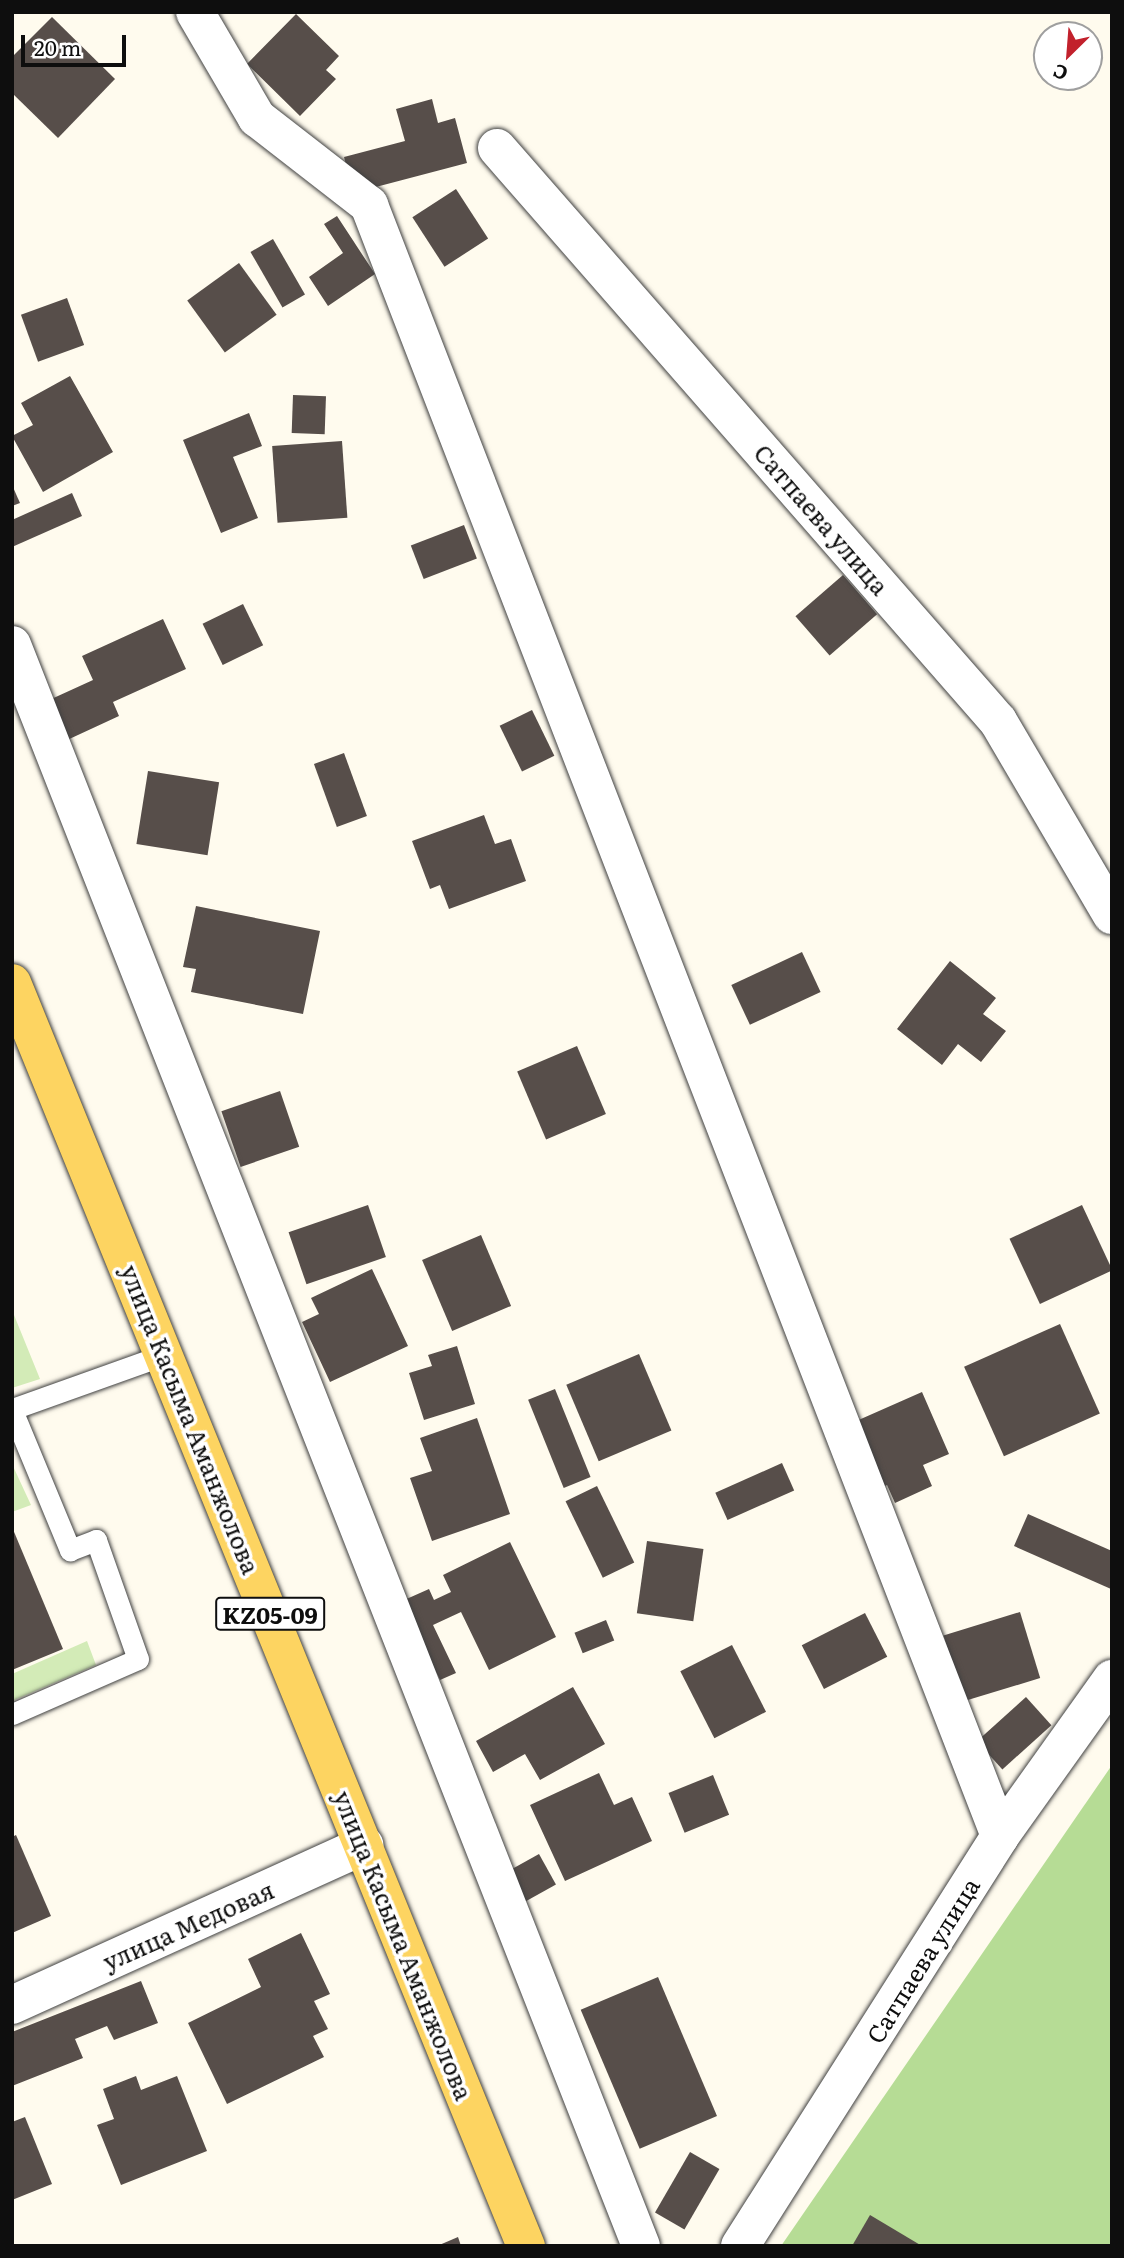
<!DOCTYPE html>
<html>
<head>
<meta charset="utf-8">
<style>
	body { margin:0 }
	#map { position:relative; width:1124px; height:2258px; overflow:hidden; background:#fffbee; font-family:Literata,serif }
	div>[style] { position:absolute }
	.green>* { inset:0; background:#d3ebb7 }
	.forest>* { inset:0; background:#b6dc95 }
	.building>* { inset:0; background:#574e4a; transform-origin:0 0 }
	.roads { filter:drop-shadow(0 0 2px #414141) drop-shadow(0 0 2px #414141) }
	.lane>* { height:21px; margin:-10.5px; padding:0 10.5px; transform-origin:10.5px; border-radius:10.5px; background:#fff }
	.street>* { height:38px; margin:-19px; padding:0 19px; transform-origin:19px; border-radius:19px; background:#fff }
	.primary>* { height:38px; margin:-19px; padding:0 19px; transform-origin:19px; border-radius:19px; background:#fdd461 }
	span { translate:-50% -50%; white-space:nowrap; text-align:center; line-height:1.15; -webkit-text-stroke:7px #fff; paint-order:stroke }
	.shield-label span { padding:2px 5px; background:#fff; border:2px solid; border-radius:5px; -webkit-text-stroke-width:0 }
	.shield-label { font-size:23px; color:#0e0e0e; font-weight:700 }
	.street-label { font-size:24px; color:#0e0e0e }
	.frame { position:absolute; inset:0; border:14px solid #0e0e0e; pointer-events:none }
	.north { position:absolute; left:1033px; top:21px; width:70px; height:70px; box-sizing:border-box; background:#fff; border:2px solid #9f9f9f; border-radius:50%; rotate:205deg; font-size:19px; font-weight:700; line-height:28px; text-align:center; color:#0e0e0e }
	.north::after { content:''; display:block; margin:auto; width:24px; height:32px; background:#c2212c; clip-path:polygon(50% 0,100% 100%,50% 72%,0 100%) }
	.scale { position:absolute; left:21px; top:35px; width:105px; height:32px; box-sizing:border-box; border:4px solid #0e0e0e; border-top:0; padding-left:9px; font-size:21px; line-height:24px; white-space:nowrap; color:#0e0e0e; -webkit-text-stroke:5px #fff; paint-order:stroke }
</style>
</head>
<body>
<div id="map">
	<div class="green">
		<div style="clip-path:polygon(12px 1310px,40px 1379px,12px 1388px)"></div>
		<div style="clip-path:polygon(12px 1464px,31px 1505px,12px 1512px)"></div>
		<div style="clip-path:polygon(87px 1641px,96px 1665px,12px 1701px,12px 1674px)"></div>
	</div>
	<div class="forest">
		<div style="clip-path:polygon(1112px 1765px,1112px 2246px,781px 2246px)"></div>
	</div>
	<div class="building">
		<div style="clip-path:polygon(296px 14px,339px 56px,326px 70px,336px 79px,300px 116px,247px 64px)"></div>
		<div style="clip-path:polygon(52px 17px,115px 79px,58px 138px,12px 93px,12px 57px)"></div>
		<div style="clip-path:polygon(432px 99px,438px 123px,455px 118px,467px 163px,353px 193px,344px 157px,405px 141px,396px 109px)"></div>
		<div style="left:456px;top:189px;width:59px;height:52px;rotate:57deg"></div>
		<div style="clip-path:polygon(337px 216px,375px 274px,328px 306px,309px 277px,343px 253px,324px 224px)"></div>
		<div style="left:273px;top:239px;width:64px;height:26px;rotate:60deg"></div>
		<div style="left:239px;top:263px;width:64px;height:64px;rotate:54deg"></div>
		<div style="left:67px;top:298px;width:50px;height:49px;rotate:70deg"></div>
		<div style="clip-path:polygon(70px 376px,113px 452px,43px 492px,12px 436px,33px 425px,21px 403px)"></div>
		<div style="left:293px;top:395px;width:33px;height:38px;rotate:2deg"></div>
		<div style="clip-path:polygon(249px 413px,262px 446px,233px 457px,258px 518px,221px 533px,183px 440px)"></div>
		<div style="left:342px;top:441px;width:77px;height:70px;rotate:86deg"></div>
		<div style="clip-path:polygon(12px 485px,20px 503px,12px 506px)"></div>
		<div style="clip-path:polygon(72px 493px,82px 516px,12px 547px,12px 520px)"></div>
		<div style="left:464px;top:525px;width:36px;height:57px;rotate:69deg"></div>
		<div style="left:843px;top:575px;width:52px;height:63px;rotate:49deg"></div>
		<div style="left:243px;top:604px;width:46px;height:45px;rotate:64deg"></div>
		<div style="clip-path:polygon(163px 619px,186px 669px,113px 702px,119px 716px,65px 741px,47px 701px,93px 680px,82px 656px)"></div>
		<div style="left:532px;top:710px;width:51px;height:36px;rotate:64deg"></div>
		<div style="left:344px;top:753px;width:67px;height:32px;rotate:70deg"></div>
		<div style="left:148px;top:771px;width:72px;height:74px;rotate:9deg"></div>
		<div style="clip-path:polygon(484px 815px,495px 844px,511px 839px,526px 881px,449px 909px,440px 885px,430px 889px,412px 841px)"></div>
		<div style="clip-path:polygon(196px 906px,320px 931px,303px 1014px,191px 992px,196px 969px,183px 967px)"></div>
		<div style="left:802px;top:952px;width:44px;height:78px;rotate:65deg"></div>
		<div style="clip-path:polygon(950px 961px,996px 998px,983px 1014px,1006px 1031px,981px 1062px,958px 1044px,942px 1065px,897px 1029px)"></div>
		<div style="left:577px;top:1046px;width:74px;height:65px;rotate:67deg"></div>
		<div style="left:280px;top:1091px;width:59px;height:62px;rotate:71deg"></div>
		<div style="left:368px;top:1205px;width:55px;height:84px;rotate:71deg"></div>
		<div style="left:1082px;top:1205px;width:72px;height:80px;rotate:65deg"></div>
		<div style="left:481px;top:1235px;width:77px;height:64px;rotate:67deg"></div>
		<div style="clip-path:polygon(372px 1269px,408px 1346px,330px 1382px,302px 1322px,319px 1314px,311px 1298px)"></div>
		<div style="left:1060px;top:1324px;width:98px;height:105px;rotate:66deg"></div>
		<div style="clip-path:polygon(457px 1346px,475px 1404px,424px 1420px,409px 1373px,432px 1366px,428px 1355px)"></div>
		<div style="left:639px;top:1354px;width:83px;height:79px;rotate:67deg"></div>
		<div style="left:555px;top:1389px;width:95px;height:29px;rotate:68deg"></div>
		<div style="clip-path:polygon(922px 1392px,949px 1454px,923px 1465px,932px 1486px,895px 1503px,887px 1485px,875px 1491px,845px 1426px)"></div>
		<div style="clip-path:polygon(477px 1418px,510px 1514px,432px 1541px,410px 1478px,432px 1471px,420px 1438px)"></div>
		<div style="left:782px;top:1463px;width:30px;height:73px;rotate:66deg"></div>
		<div style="left:597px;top:1486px;width:85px;height:35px;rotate:64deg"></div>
		<div style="clip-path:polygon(1028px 1514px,1112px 1551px,1111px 1589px,1014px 1546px)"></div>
		<div style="clip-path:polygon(12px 1527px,63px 1649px,12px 1670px)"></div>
		<div style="left:647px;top:1541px;width:57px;height:73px;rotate:8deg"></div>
		<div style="clip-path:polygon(510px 1542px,556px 1637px,489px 1670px,461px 1612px,433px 1625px,456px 1673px,440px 1680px,402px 1601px,429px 1589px,434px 1600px,451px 1592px,443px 1575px)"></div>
		<div style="left:1020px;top:1612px;width:69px;height:80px;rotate:73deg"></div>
		<div style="left:865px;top:1613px;width:49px;height:71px;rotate:63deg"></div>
		<div style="left:606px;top:1620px;width:22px;height:34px;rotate:68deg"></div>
		<div style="left:732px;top:1645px;width:75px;height:58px;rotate:63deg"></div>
		<div style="clip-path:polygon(573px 1687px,605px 1744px,540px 1780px,525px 1754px,493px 1772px,476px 1741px)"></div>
		<div style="left:1026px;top:1697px;width:38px;height:66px;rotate:48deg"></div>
		<div style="clip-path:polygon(599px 1773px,614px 1805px,632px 1797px,652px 1841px,565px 1881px,530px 1805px)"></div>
		<div style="left:713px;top:1775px;width:43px;height:48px;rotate:68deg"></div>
		<div style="clip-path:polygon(16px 1835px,51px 1916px,12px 1933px,12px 1837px)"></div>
		<div style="left:539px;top:1854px;width:35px;height:38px;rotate:61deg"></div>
		<div style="clip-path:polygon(301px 1933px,330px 1994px,314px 2001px,328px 2029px,313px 2036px,324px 2057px,227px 2104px,188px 2023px,261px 1987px,248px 1959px)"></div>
		<div style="left:658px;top:1977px;width:151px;height:84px;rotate:67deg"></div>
		<div style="clip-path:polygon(141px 1981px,158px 2023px,114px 2040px,107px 2026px,75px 2039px,83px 2058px,12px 2086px,12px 2032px)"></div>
		<div style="clip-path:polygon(136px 2076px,141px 2090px,177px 2076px,207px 2151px,121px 2185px,97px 2125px,114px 2119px,103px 2089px)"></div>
		<div style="clip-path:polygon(25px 2117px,52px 2184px,12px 2200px,12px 2122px)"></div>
		<div style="left:690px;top:2152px;width:34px;height:70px;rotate:30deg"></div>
		<div style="clip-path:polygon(870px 2215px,922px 2246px,852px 2246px)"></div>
		<div style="clip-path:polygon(458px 2237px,461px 2246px,437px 2246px)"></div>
	</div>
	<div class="roads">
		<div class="lane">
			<div style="left:12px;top:1409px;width:161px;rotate:-19.6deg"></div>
			<div style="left:12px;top:1410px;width:152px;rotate:67.5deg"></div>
			<div style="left:70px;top:1550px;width:28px;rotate:-21deg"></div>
			<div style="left:96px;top:1540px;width:126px;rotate:70.6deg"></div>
			<div style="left:138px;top:1659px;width:137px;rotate:156.4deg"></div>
		</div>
		<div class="street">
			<div style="left:195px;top:12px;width:123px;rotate:59.7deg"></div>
			<div style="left:257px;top:118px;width:142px;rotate:37.8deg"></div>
			<div style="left:369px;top:205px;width:1749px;rotate:68.85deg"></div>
			<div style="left:497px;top:148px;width:761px;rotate:48.84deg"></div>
			<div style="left:998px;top:721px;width:225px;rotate:59.6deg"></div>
			<div style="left:12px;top:645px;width:1720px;rotate:68.55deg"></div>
			<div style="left:12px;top:2005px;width:387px;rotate:-24.4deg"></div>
			<div style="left:740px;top:2246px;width:485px;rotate:-57.6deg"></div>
			<div style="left:1000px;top:1836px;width:193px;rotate:-54.5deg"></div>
		</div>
		<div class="primary">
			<div style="left:12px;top:983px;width:1364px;rotate:67.86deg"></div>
		</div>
	</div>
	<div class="shield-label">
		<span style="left:270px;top:1614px">KZ05-09</span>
	</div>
	<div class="street-label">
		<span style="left:822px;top:519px;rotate:49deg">Сатпаева улица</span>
		<span style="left:191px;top:1419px;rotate:68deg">улица Касыма Аманжолова</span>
		<span style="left:188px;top:1925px;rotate:-24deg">улица Медовая</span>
		<span style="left:404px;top:1945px;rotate:68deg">улица Касыма Аманжолова</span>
		<span style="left:922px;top:1960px;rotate:-58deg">Сатпаева улица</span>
	</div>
	<div class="frame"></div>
	<div class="north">С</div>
	<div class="scale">20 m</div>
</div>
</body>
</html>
